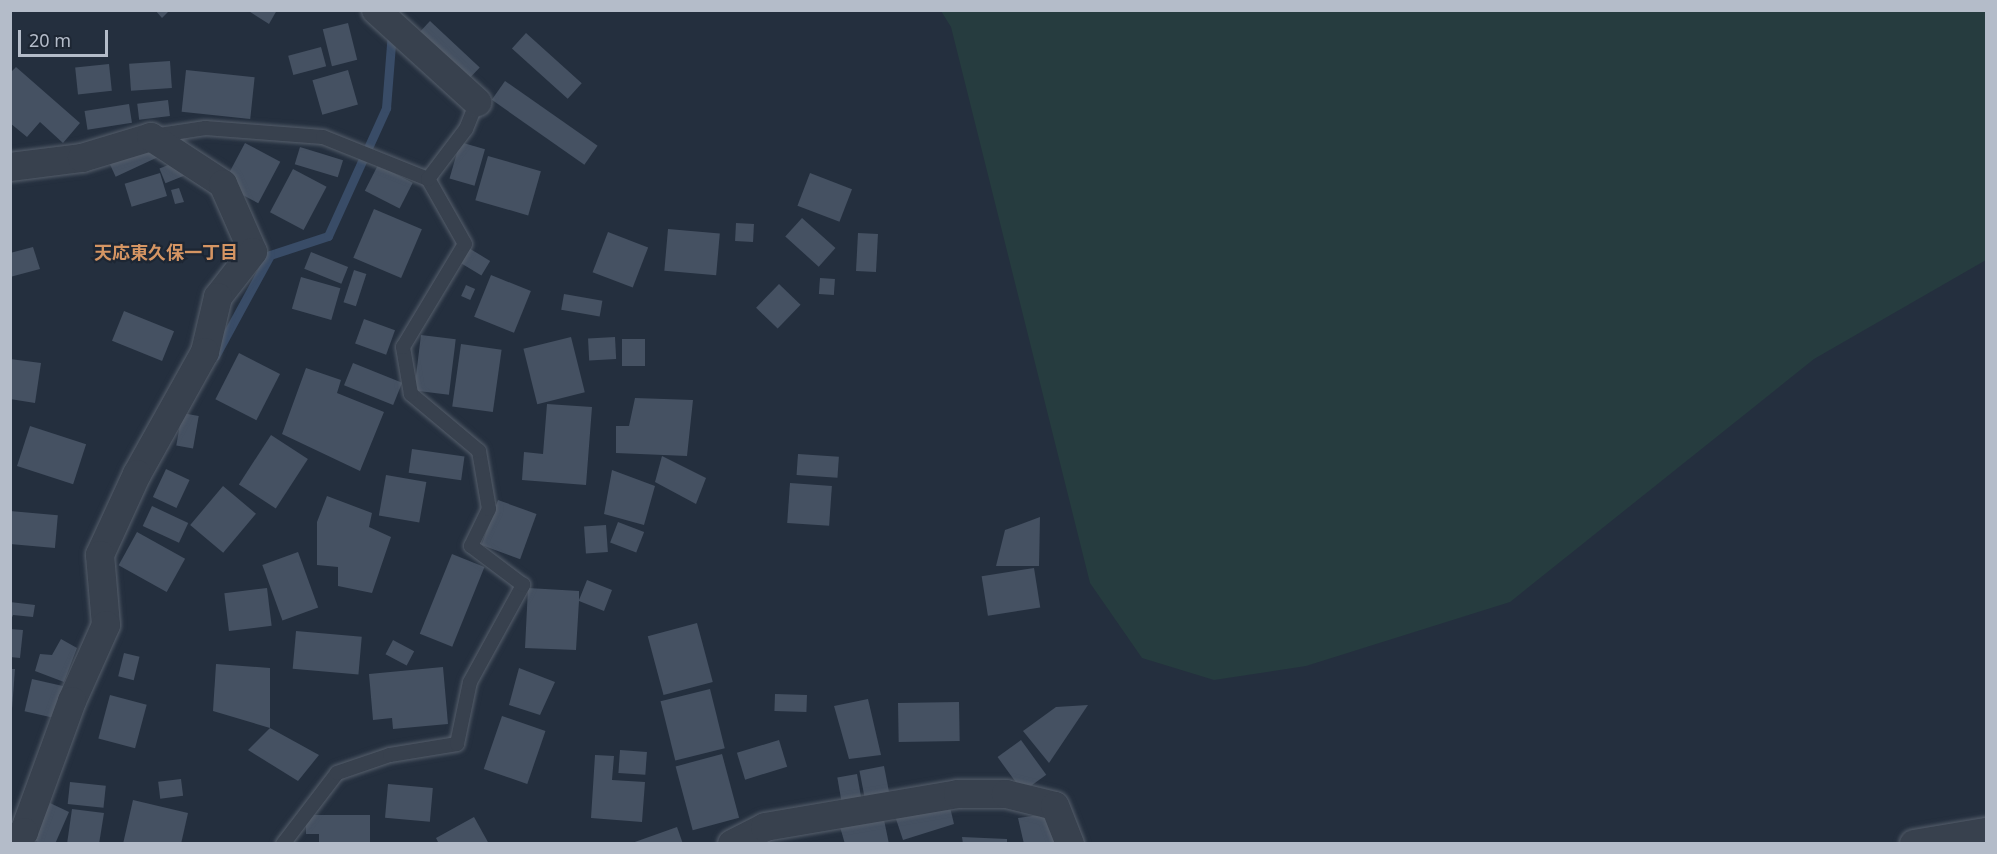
<!DOCTYPE html>
<html>
<head>
<meta charset="utf-8">
<style>
	body { margin:0 }
	#map { position:relative; width:1997px; height:854px; overflow:hidden; background:#242f3e; font-family:"Noto Sans","Noto Sans JP",sans-serif }
	div>[style] { position:absolute }
	.green>* { inset:0; background:#263c3f }
	.stream>* { height:9px; margin:-4.5px; padding:0 4.5px; transform-origin:4.5px; border-radius:4.5px; background:#394c67 }
	.building>* { inset:0; background:#455162; transform-origin:0 0 }
	.roads { filter:drop-shadow(0 0 2px #565f6c) drop-shadow(0 0 2px #565f6c) }
	.lane>* { height:14px; margin:-7px; padding:0 7px; transform-origin:7px; border-radius:7px; background:#38414e }
	.street>* { height:28px; margin:-14px; padding:0 14px; transform-origin:14px; border-radius:14px; background:#38414e }
	span { translate:-50% -50%; white-space:nowrap; text-align:center; line-height:1.15; -webkit-text-stroke:4.5px #1d2633; paint-order:stroke }
	.neighbourhood-label { font-size:18px; color:#d59563; font-weight:700 }
	.frame { position:absolute; inset:0; border:12px solid #b4bcc9; pointer-events:none }
	.scale { position:absolute; left:18px; top:30px; width:90px; height:27px; box-sizing:border-box; border:3px solid #b4bcc9; border-top:0; padding-left:8px; font-size:18px; line-height:21px; white-space:nowrap; color:#b4bcc9; -webkit-text-stroke:4px #1d2633; paint-order:stroke }
</style>
</head>
<body>
<div id="map">
	<div class="green">
		<div style="clip-path:polygon(941px 11px,1986px 11px,1986px 260px,1814px 359px,1510px 602px,1306px 666px,1214px 680px,1142px 658px,1090px 583px,951px 27px)"></div>
	</div>
	<div class="stream">
		<div style="left:215px;top:356px;width:115px;rotate:-61.4deg"></div>
		<div style="left:270px;top:255px;width:61px;rotate:-18.1deg"></div>
		<div style="left:328px;top:236px;width:141px;rotate:-65.6deg"></div>
		<div style="left:386px;top:108px;width:77px;rotate:-85.5deg"></div>
	</div>
	<div class="building">
		<div style="clip-path:polygon(155px 10px,170px 10px,162px 18px)"></div>
		<div style="clip-path:polygon(247px 10px,277px 10px,269px 24px)"></div>
		<div style="left:430px;top:21px;width:68px;height:15px;rotate:43deg"></div>
		<div style="left:348px;top:23px;width:38px;height:26px;rotate:76deg"></div>
		<div style="left:526px;top:33px;width:75px;height:21px;rotate:42deg"></div>
		<div style="left:321px;top:47px;width:20px;height:34px;rotate:75deg"></div>
		<div style="left:170px;top:61px;width:27px;height:41px;rotate:86deg"></div>
		<div style="left:109px;top:64px;width:27px;height:34px;rotate:84deg"></div>
		<div style="clip-path:polygon(16px 67px,80px 123px,63px 143px,40px 122px,27px 137px,10px 123px,10px 73px)"></div>
		<div style="left:186px;top:70px;width:69px;height:42px;rotate:6deg"></div>
		<div style="left:348px;top:70px;width:36px;height:37px;rotate:74deg"></div>
		<div style="left:505px;top:81px;width:113px;height:23px;rotate:35deg"></div>
		<div style="left:168px;top:100px;width:16px;height:31px;rotate:83deg"></div>
		<div style="left:129px;top:104px;width:19px;height:45px;rotate:81deg"></div>
		<div style="left:152px;top:141px;width:17px;height:48px;rotate:65deg"></div>
		<div style="left:460px;top:142px;width:26px;height:38px;rotate:16deg"></div>
		<div style="left:245px;top:143px;width:40px;height:47px;rotate:28deg"></div>
		<div style="left:300px;top:147px;width:45px;height:18px;rotate:17deg"></div>
		<div style="left:488px;top:156px;width:55px;height:46px;rotate:16deg"></div>
		<div style="left:178px;top:161px;width:16px;height:20px;rotate:68deg"></div>
		<div style="left:378px;top:165px;width:39px;height:29px;rotate:27deg"></div>
		<div style="left:293px;top:169px;width:38px;height:49px;rotate:28deg"></div>
		<div style="left:160px;top:173px;width:24px;height:37px;rotate:73deg"></div>
		<div style="left:810px;top:173px;width:45px;height:35px;rotate:21deg"></div>
		<div style="clip-path:polygon(179px 188px,184px 202px,175px 204px,171px 190px)"></div>
		<div style="left:374px;top:209px;width:52px;height:53px;rotate:23deg"></div>
		<div style="left:802px;top:218px;width:45px;height:25px;rotate:42deg"></div>
		<div style="left:736px;top:223px;width:18px;height:18px;rotate:3deg"></div>
		<div style="left:668px;top:229px;width:52px;height:42px;rotate:5deg"></div>
		<div style="left:608px;top:232px;width:43px;height:43px;rotate:21deg"></div>
		<div style="left:858px;top:233px;width:20px;height:38px;rotate:3deg"></div>
		<div style="clip-path:polygon(33px 247px,40px 269px,10px 277px,10px 253px)"></div>
		<div style="left:467px;top:247px;width:27px;height:17px;rotate:31deg"></div>
		<div style="left:311px;top:252px;width:40px;height:18px;rotate:22deg"></div>
		<div style="left:354px;top:270px;width:13px;height:34px;rotate:18deg"></div>
		<div style="left:491px;top:275px;width:43px;height:45px;rotate:22deg"></div>
		<div style="left:301px;top:277px;width:41px;height:33px;rotate:16deg"></div>
		<div style="left:820px;top:278px;width:15px;height:16px;rotate:4deg"></div>
		<div style="left:779px;top:284px;width:30px;height:33px;rotate:44deg"></div>
		<div style="left:466px;top:285px;width:10px;height:12px;rotate:24deg"></div>
		<div style="left:564px;top:294px;width:39px;height:16px;rotate:10deg"></div>
		<div style="left:124px;top:311px;width:54px;height:32px;rotate:22deg"></div>
		<div style="left:364px;top:319px;width:33px;height:26px;rotate:20deg"></div>
		<div style="left:421px;top:335px;width:35px;height:56px;rotate:7deg"></div>
		<div style="left:571px;top:337px;width:57px;height:49px;rotate:76deg"></div>
		<div style="left:615px;top:337px;width:22px;height:27px;rotate:87deg"></div>
		<div style="left:622px;top:339px;width:23px;height:27px"></div>
		<div style="left:461px;top:344px;width:41px;height:63px;rotate:8deg"></div>
		<div style="left:239px;top:353px;width:46px;height:52px;rotate:27deg"></div>
		<div style="clip-path:polygon(10px 359px,41px 363px,35px 403px,10px 399px)"></div>
		<div style="left:353px;top:363px;width:53px;height:24px;rotate:22deg"></div>
		<div style="clip-path:polygon(306px 368px,341px 380px,337px 393px,384px 412px,360px 471px,282px 434px)"></div>
		<div style="clip-path:polygon(635px 398px,693px 400px,687px 456px,616px 453px,616px 426px,629px 426px)"></div>
		<div style="clip-path:polygon(547px 404px,592px 407px,586px 485px,522px 480px,524px 452px,543px 454px)"></div>
		<div style="left:182px;top:413px;width:17px;height:33px;rotate:10deg"></div>
		<div style="left:30px;top:426px;width:59px;height:42px;rotate:18deg"></div>
		<div style="left:271px;top:435px;width:44px;height:59px;rotate:33deg"></div>
		<div style="left:412px;top:449px;width:53px;height:24px;rotate:8deg"></div>
		<div style="left:798px;top:454px;width:41px;height:21px;rotate:4deg"></div>
		<div style="clip-path:polygon(662px 456px,706px 478px,696px 504px,655px 482px)"></div>
		<div style="left:166px;top:469px;width:26px;height:31px;rotate:25deg"></div>
		<div style="clip-path:polygon(612px 470px,655px 486px,644px 525px,604px 514px)"></div>
		<div style="left:386px;top:475px;width:41px;height:41px;rotate:10deg"></div>
		<div style="left:790px;top:483px;width:42px;height:40px;rotate:4deg"></div>
		<div style="left:223px;top:486px;width:43px;height:51px;rotate:40deg"></div>
		<div style="clip-path:polygon(327px 496px,372px 513px,369px 527px,391px 537px,372px 593px,338px 586px,338px 567px,317px 565px,317px 522px)"></div>
		<div style="left:498px;top:500px;width:41px;height:48px;rotate:20deg"></div>
		<div style="left:152px;top:506px;width:40px;height:22px;rotate:25deg"></div>
		<div style="left:10px;top:511px;width:48px;height:33px;rotate:5deg"></div>
		<div style="clip-path:polygon(1040px 517px,1039px 566px,996px 566px,1005px 530px)"></div>
		<div style="left:618px;top:522px;width:28px;height:22px;rotate:21deg"></div>
		<div style="left:606px;top:525px;width:27px;height:22px;rotate:86deg"></div>
		<div style="left:137px;top:532px;width:55px;height:38px;rotate:29deg"></div>
		<div style="left:298px;top:552px;width:59px;height:38px;rotate:70deg"></div>
		<div style="left:452px;top:554px;width:35px;height:86px;rotate:22deg"></div>
		<div style="left:1034px;top:568px;width:40px;height:53px;rotate:81deg"></div>
		<div style="clip-path:polygon(587px 580px,612px 590px,604px 611px,579px 601px,576px 650px,525px 648px,528px 588px,579px 591px,579px 600px)"></div>
		<div style="left:267px;top:588px;width:38px;height:43px;rotate:83deg"></div>
		<div style="clip-path:polygon(10px 602px,35px 605px,33px 617px,13px 615px,10px 622px)"></div>
		<div style="left:697px;top:623px;width:61px;height:51px;rotate:75deg"></div>
		<div style="clip-path:polygon(10px 629px,23px 630px,20px 658px,10px 657px)"></div>
		<div style="left:296px;top:631px;width:66px;height:38px;rotate:5deg"></div>
		<div style="clip-path:polygon(61px 639px,77px 648px,64px 682px,35px 671px,40px 654px,52px 655px)"></div>
		<div style="left:393px;top:640px;width:24px;height:16px;rotate:28deg"></div>
		<div style="left:124px;top:653px;width:16px;height:24px;rotate:14deg"></div>
		<div style="clip-path:polygon(216px 664px,270px 668px,270px 728px,213px 711px)"></div>
		<div style="clip-path:polygon(443px 667px,448px 724px,393px 729px,392px 718px,373px 720px,369px 674px)"></div>
		<div style="clip-path:polygon(519px 668px,555px 682px,540px 715px,509px 705px)"></div>
		<div style="clip-path:polygon(10px 669px,15px 669px,12px 709px,10px 709px)"></div>
		<div style="left:32px;top:679px;width:35px;height:33px;rotate:13deg"></div>
		<div style="left:710px;top:689px;width:61px;height:51px;rotate:76deg"></div>
		<div style="left:775px;top:694px;width:32px;height:17px;rotate:2deg"></div>
		<div style="left:110px;top:695px;width:38px;height:45px;rotate:15deg"></div>
		<div style="clip-path:polygon(868px 699px,881px 755px,849px 759px,834px 706px)"></div>
		<div style="left:959px;top:702px;width:39px;height:61px;rotate:89deg"></div>
		<div style="clip-path:polygon(1088px 705px,1049px 763px,1023px 731px,1056px 707px)"></div>
		<div style="left:502px;top:716px;width:46px;height:56px;rotate:19deg"></div>
		<div style="clip-path:polygon(270px 728px,319px 755px,298px 781px,248px 750px)"></div>
		<div style="left:779px;top:740px;width:28px;height:44px;rotate:73deg"></div>
		<div style="left:1021px;top:740px;width:43px;height:29px;rotate:54deg"></div>
		<div style="left:620px;top:750px;width:27px;height:23px;rotate:4deg"></div>
		<div style="left:722px;top:754px;width:66px;height:48px;rotate:75deg"></div>
		<div style="clip-path:polygon(595px 755px,614px 756px,612px 780px,645px 782px,642px 822px,591px 818px)"></div>
		<div style="left:884px;top:766px;width:31px;height:25px;rotate:79deg"></div>
		<div style="left:857px;top:774px;width:28px;height:20px;rotate:80deg"></div>
		<div style="left:181px;top:779px;width:17px;height:23px;rotate:83deg"></div>
		<div style="left:70px;top:782px;width:36px;height:22px;rotate:6deg"></div>
		<div style="left:388px;top:784px;width:45px;height:34px;rotate:5deg"></div>
		<div style="clip-path:polygon(133px 800px,188px 813px,181px 844px,123px 844px)"></div>
		<div style="clip-path:polygon(50px 803px,69px 812px,55px 844px,41px 844px,34px 840px)"></div>
		<div style="clip-path:polygon(949px 803px,954px 824px,903px 840px,895px 816px)"></div>
		<div style="clip-path:polygon(72px 809px,104px 813px,99px 844px,67px 844px)"></div>
		<div style="clip-path:polygon(1046px 814px,1055px 844px,1024px 844px,1018px 818px)"></div>
		<div style="clip-path:polygon(306px 815px,370px 815px,370px 844px,319px 844px,319px 834px,306px 834px)"></div>
		<div style="clip-path:polygon(883px 815px,889px 844px,845px 844px,838px 820px)"></div>
		<div style="clip-path:polygon(474px 817px,489px 844px,439px 844px,436px 838px)"></div>
		<div style="clip-path:polygon(677px 827px,683px 844px,632px 844px,632px 843px)"></div>
		<div style="clip-path:polygon(962px 837px,1007px 839px,1007px 844px,963px 844px)"></div>
	</div>
	<div class="roads">
		<div class="lane">
			<div style="left:153px;top:136px;width:53px;rotate:-8.7deg"></div>
			<div style="left:205px;top:128px;width:118px;rotate:4.4deg"></div>
			<div style="left:323px;top:137px;width:113px;rotate:21.8deg"></div>
			<div style="left:283px;top:844px;width:89px;rotate:-52.7deg"></div>
			<div style="left:337px;top:773px;width:56px;rotate:-18.8deg"></div>
			<div style="left:390px;top:755px;width:68px;rotate:-9.3deg"></div>
			<div style="left:457px;top:744px;width:63px;rotate:-78.2deg"></div>
			<div style="left:470px;top:682px;width:111px;rotate:-61.3deg"></div>
			<div style="left:523px;top:585px;width:65px;rotate:-143.1deg"></div>
			<div style="left:471px;top:546px;width:41px;rotate:-64.1deg"></div>
			<div style="left:489px;top:509px;width:59px;rotate:-99.8deg"></div>
			<div style="left:479px;top:451px;width:89px;rotate:-140deg"></div>
			<div style="left:411px;top:394px;width:48px;rotate:-99.7deg"></div>
			<div style="left:403px;top:347px;width:120px;rotate:-59deg"></div>
			<div style="left:465px;top:244px;width:75px;rotate:-119.6deg"></div>
			<div style="left:428px;top:179px;width:63px;rotate:-52.8deg"></div>
			<div style="left:466px;top:129px;width:29px;rotate:-68deg"></div>
		</div>
		<div class="street">
			<div style="left:376px;top:10px;width:137px;rotate:42.3deg"></div>
			<div style="left:10px;top:167px;width:73px;rotate:-7.1deg"></div>
			<div style="left:82px;top:158px;width:72px;rotate:-16.9deg"></div>
			<div style="left:151px;top:137px;width:86px;rotate:33.1deg"></div>
			<div style="left:223px;top:184px;width:74px;rotate:66.2deg"></div>
			<div style="left:253px;top:252px;width:57px;rotate:127.9deg"></div>
			<div style="left:218px;top:297px;width:57px;rotate:103.3deg"></div>
			<div style="left:205px;top:352px;width:140px;rotate:119.1deg"></div>
			<div style="left:137px;top:474px;width:89px;rotate:114.6deg"></div>
			<div style="left:100px;top:555px;width:70px;rotate:85.1deg"></div>
			<div style="left:106px;top:625px;width:83px;rotate:114.1deg"></div>
			<div style="left:72px;top:701px;width:140px;rotate:110.1deg"></div>
			<div style="left:24px;top:832px;width:17px;rotate:144deg"></div>
			<div style="left:732px;top:844px;width:37px;rotate:-27deg"></div>
			<div style="left:765px;top:827px;width:196px;rotate:-9.7deg"></div>
			<div style="left:958px;top:794px;width:48px"></div>
			<div style="left:1006px;top:794px;width:50px;rotate:13.8deg"></div>
			<div style="left:1055px;top:806px;width:41px;rotate:68.5deg"></div>
			<div style="left:1914px;top:844px;width:73px;rotate:-9.5deg"></div>
		</div>
	</div>
	<div class="neighbourhood-label">
		<span style="left:166px;top:252px">天応東久保一丁目</span>
	</div>
	<div class="frame"></div>
	<div class="scale">20 m</div>
</div>
</body>
</html>
